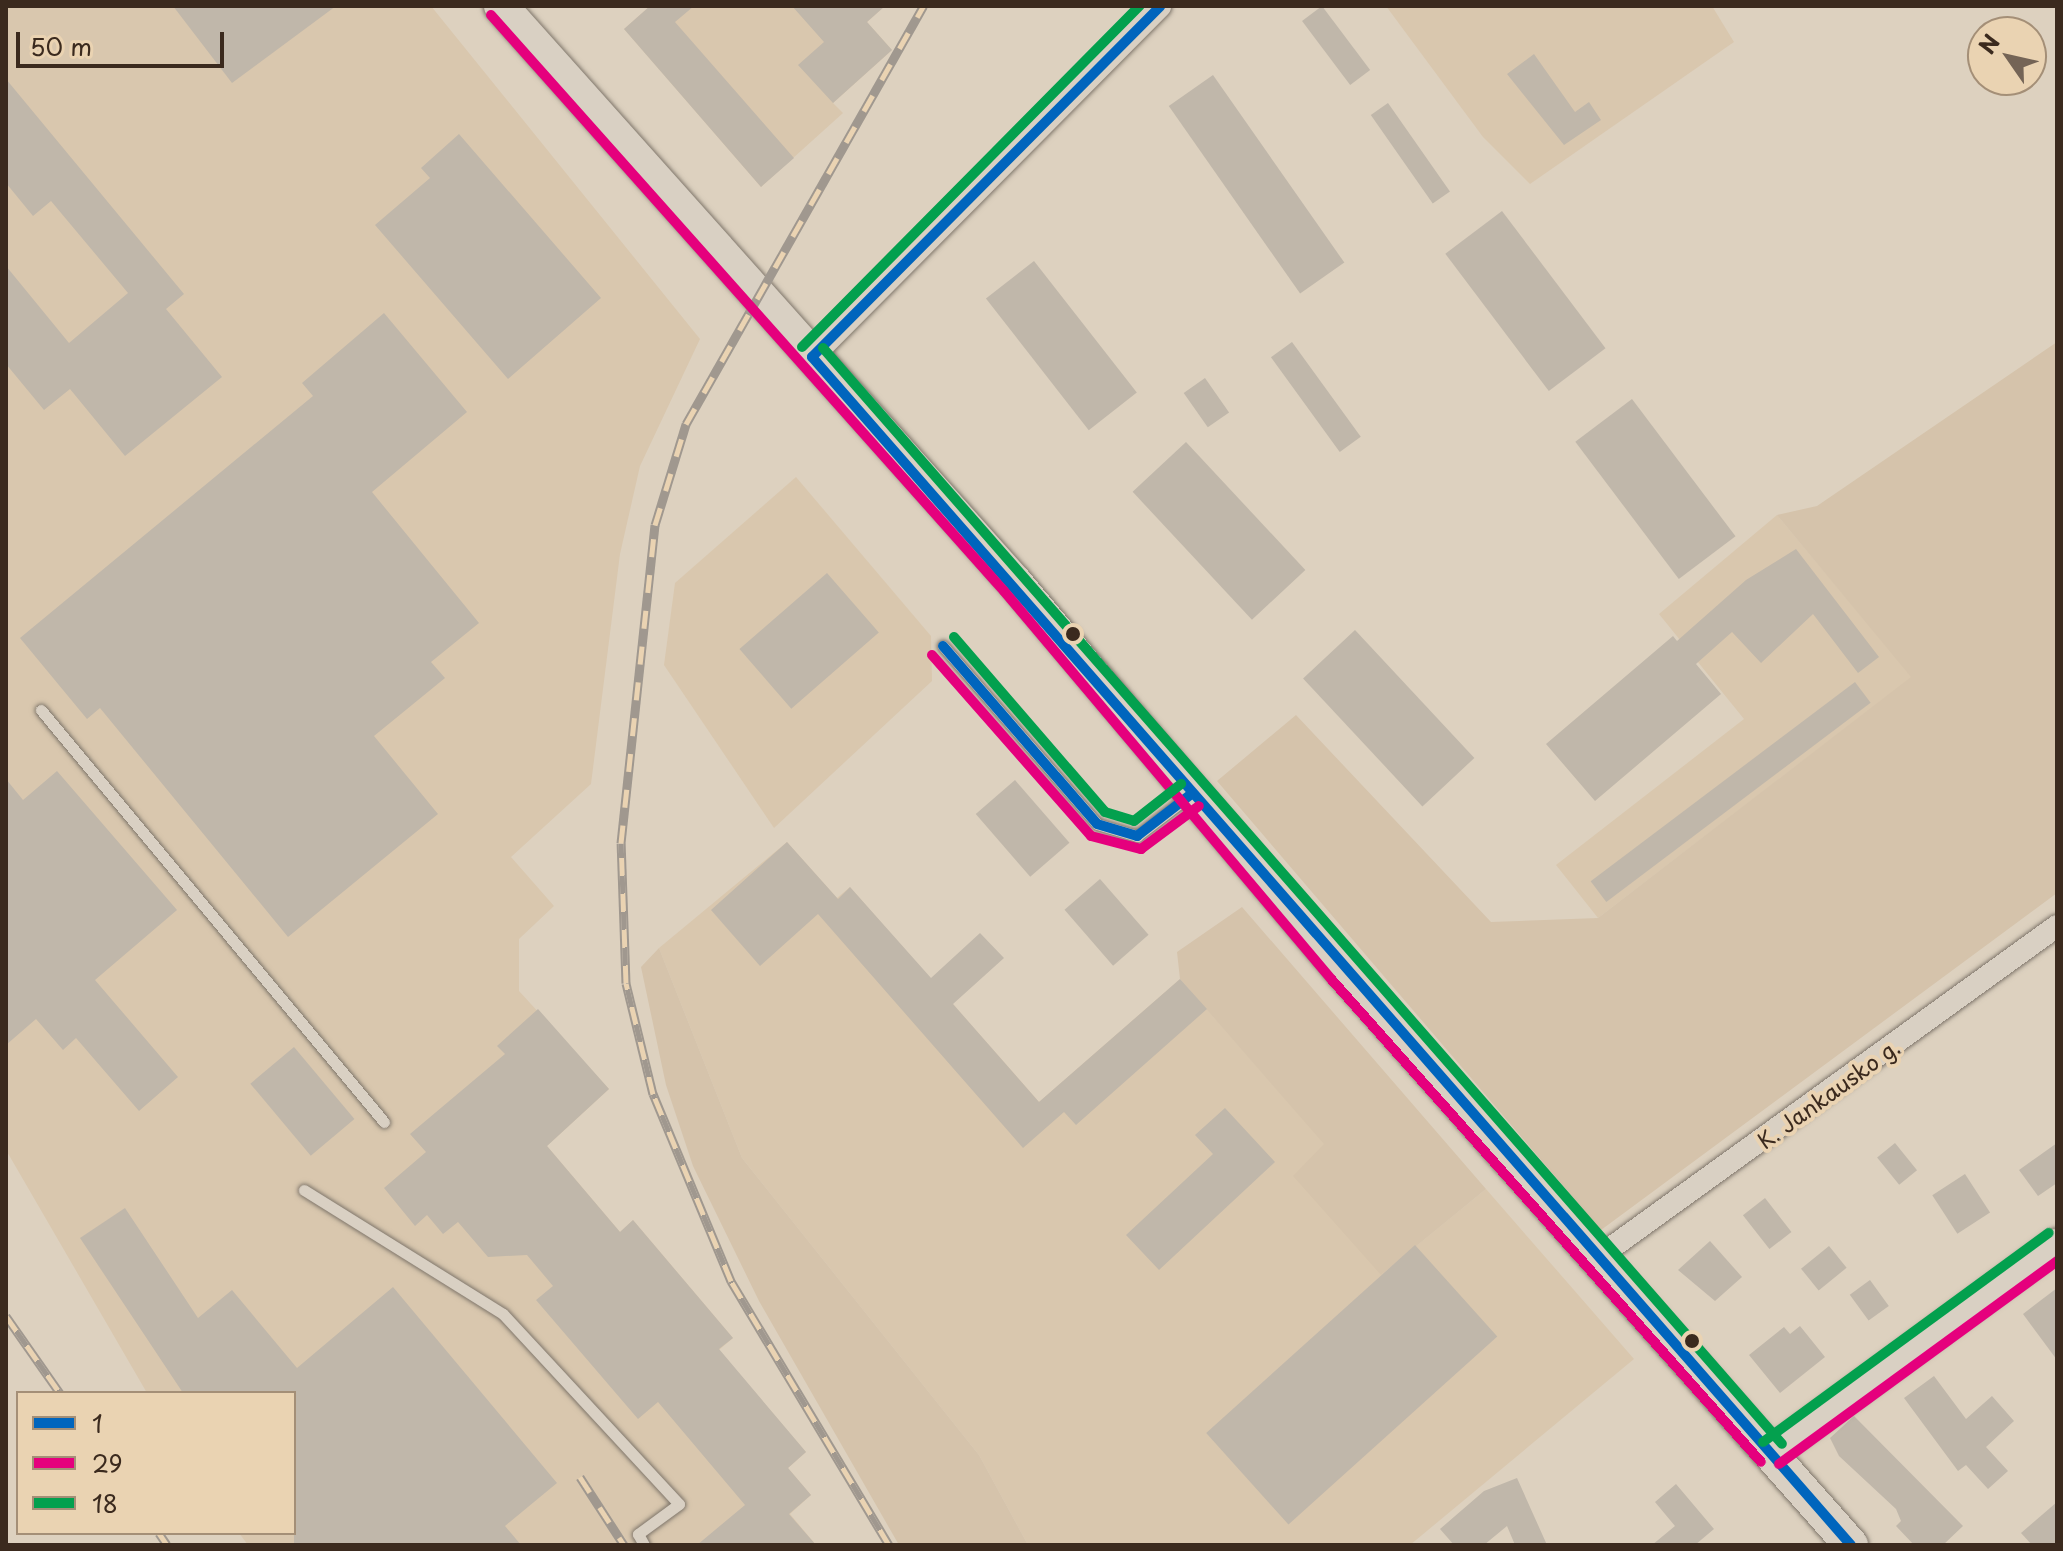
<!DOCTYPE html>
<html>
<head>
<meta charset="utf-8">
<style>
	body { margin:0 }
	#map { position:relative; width:2063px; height:1551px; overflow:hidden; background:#ddd1bf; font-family:"Playpen Sans",sans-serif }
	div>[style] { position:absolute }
	.built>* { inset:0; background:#d9c7ae }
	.green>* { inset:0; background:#d5c3ab }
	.building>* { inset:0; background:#c0b7aa; transform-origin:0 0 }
	.roads { filter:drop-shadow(0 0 2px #7f766b) drop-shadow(0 0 2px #7f766b) }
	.lane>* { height:11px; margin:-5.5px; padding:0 5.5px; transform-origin:5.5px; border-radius:5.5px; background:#d9d0c3 }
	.street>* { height:22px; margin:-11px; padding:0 11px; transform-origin:11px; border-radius:11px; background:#d9d0c3 }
	.secondary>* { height:30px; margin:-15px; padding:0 15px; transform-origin:15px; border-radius:15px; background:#d9d0c3 }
	.primary>* { height:34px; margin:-17px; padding:0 17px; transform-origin:17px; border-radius:17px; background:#d9d0c3 }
	.rail>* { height:9px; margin-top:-4.5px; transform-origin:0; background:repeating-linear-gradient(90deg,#ead3b2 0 18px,#a0988f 0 36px); box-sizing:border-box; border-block:2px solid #a0988f }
	.bus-1>* { height:10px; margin:-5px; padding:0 5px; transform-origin:5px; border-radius:5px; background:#0065bd }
	.bus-2>* { height:10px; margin:-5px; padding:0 5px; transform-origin:5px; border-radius:5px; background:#e5007d }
	.bus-3>* { height:10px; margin:-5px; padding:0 5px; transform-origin:5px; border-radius:5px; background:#03a04e }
	.dots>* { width:22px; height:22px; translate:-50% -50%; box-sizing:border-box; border:4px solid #ead3b2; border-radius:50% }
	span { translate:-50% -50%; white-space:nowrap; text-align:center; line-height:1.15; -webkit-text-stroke:8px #ead3b2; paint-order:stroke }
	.street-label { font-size:22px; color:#3b2a1e }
	.frame { position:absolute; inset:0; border:8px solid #3b2a1e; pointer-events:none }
	.legend { position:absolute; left:16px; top:1391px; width:280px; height:144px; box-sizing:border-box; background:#ead3b2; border:2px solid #a48f77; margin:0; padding:10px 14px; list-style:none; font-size:24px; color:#3b2a1e }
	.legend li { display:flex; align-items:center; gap:16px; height:40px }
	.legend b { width:40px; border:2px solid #a48f77 }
	.north { position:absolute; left:1967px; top:16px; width:80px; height:80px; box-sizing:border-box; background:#ead3b2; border:2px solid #a48f77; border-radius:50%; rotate:304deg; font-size:22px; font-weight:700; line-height:32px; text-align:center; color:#3b2a1e }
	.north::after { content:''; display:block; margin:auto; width:28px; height:36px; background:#746456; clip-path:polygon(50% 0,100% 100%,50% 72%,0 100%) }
	.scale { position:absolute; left:16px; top:32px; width:208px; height:36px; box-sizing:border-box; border:4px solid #3b2a1e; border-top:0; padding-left:10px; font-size:24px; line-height:28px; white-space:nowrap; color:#3b2a1e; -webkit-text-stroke:6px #ead3b2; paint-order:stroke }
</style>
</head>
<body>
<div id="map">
	<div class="built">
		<div style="clip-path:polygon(6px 6px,431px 6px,700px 339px,640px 466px,620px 554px,591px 784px,511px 857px,554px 906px,519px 939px,519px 991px,609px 1089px,547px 1146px,620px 1232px,633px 1220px,733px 1338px,719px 1350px,806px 1452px,788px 1468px,811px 1495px,790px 1514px,816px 1545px,248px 1545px,239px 1533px,294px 1533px,294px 1393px,147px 1393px,6px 1150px)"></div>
		<div style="clip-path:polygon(650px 6px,885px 6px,867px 22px,892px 50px,833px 103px,843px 113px,761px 187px,624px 29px)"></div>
		<div style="clip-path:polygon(1386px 6px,1712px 6px,1734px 42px,1530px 184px,1483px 137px)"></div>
		<div style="clip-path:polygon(796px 477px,931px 636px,932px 681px,774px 828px,664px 665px,675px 583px)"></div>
		<div style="clip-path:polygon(1777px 515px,1912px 677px,1598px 918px,1556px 865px,1744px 719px,1659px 614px)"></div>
		<div style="clip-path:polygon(787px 842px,837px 898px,850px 887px,1039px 1102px,1180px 979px,1325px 1144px,1382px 1274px,1486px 1189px,1634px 1359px,1410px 1545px,1028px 1545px,979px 1455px,742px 1158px,659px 948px)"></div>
	</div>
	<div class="green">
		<div style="clip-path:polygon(2057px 342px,2057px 893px,1601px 1230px,1217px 781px,1296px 715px,1491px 922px,1598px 918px,1911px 677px,1777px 515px,1817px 506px)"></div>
		<div style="clip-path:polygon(1242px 907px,1486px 1189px,1381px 1275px,1293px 1176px,1324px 1144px,1180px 979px,1177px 952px)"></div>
		<div style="clip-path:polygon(659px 948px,742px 1158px,979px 1455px,1028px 1545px,899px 1545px,759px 1301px,693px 1166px,666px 1085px,641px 967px)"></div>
	</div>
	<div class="building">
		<div style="clip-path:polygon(173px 6px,336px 6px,232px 83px)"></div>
		<div style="clip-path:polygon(650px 6px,694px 6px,675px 22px,794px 158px,761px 187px,624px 29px)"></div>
		<div style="clip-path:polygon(792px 6px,885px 6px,867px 22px,892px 50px,833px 103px,798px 65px,824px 42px)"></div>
		<div style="left:1322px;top:6px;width:80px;height:25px;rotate:53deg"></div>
		<div style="clip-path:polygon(1534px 54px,1575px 112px,1589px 102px,1601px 120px,1564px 145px,1507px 74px)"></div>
		<div style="left:1213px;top:75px;width:229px;height:54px;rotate:55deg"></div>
		<div style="clip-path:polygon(6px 79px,184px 294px,166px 309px,222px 377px,125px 456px,70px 389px,44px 410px,6px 364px,6px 266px,69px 343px,128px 293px,51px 201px,33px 216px,6px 183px)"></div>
		<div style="left:1388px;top:103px;width:108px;height:21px;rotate:55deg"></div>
		<div style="clip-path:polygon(459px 134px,601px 298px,508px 379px,375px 225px,430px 178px,421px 168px)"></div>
		<div style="left:1502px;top:211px;width:172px;height:71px;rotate:53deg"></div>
		<div style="left:1034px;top:261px;width:167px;height:61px;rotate:52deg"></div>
		<div style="clip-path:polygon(384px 313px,467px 412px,372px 492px,479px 623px,431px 662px,445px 678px,374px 736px,438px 814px,288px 937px,100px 708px,87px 719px,20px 638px,313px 396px,302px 383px)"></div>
		<div style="left:1292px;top:342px;width:117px;height:26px;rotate:54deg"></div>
		<div style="left:1205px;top:378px;width:42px;height:26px;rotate:55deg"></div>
		<div style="left:1632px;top:399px;width:172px;height:71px;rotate:53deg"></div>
		<div style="left:1186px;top:442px;width:175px;height:73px;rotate:47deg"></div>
		<div style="clip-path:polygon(1796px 549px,1879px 657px,1858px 673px,1813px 614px,1761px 663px,1732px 632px,1696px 664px,1721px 694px,1595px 801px,1546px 744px,1673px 636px,1677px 641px,1746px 580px)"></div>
		<div style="left:827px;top:573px;width:79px;height:116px;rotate:49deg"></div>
		<div style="left:1355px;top:630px;width:175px;height:71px;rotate:47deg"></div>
		<div style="left:1855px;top:682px;width:26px;height:331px;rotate:53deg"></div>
		<div style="clip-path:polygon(57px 771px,177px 910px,95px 980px,178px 1077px,139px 1111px,76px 1038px,63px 1050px,36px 1019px,6px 1045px,6px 779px,23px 800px)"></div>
		<div style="left:1015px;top:780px;width:83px;height:52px;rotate:49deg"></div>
		<div style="clip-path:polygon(787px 842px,838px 899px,850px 887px,931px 978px,980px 933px,1004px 958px,953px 1004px,1039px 1102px,1180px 979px,1207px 1009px,1076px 1125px,1064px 1112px,1023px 1148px,818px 914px,760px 966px,711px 910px)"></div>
		<div style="left:1100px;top:879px;width:74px;height:47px;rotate:49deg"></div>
		<div style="clip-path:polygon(538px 1009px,609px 1089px,547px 1146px,620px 1232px,633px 1220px,733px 1338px,719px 1349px,806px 1452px,788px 1468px,811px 1495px,789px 1514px,816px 1545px,697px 1545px,745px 1505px,658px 1402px,638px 1419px,536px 1300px,553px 1286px,527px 1255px,488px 1257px,458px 1222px,443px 1234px,427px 1215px,415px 1226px,384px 1188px,426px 1152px,410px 1134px,505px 1054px,497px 1046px)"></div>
		<div style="left:294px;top:1047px;width:94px;height:57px;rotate:50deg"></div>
		<div style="clip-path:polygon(1225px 1108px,1275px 1162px,1159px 1270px,1126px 1235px,1213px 1154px,1195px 1135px)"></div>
		<div style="left:1895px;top:1143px;width:35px;height:23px;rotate:51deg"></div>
		<div style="clip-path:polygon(2057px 1143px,2057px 1183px,2038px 1196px,2019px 1170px)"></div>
		<div style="left:1965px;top:1174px;width:46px;height:39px;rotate:57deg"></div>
		<div style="left:1765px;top:1198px;width:43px;height:28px;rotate:52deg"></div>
		<div style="clip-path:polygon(125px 1208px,198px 1318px,232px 1290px,297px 1368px,393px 1287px,557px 1483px,505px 1526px,521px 1545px,294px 1545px,294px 1393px,183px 1393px,80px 1238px)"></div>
		<div style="clip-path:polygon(1710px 1241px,1742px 1277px,1715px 1301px,1678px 1270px)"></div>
		<div style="left:1415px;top:1245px;width:123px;height:281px;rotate:48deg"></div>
		<div style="left:1829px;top:1246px;width:28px;height:36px;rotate:51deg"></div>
		<div style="left:1870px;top:1280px;width:32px;height:25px;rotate:54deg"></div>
		<div style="clip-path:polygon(2057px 1288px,2057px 1360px,2023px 1314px)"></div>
		<div style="clip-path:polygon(1800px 1326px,1825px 1357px,1780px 1393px,1749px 1355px,1784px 1327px,1790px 1334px)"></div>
		<div style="clip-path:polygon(1934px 1376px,1966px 1419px,1992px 1396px,2014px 1421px,1986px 1447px,2008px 1471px,1988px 1489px,1966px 1465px,1958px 1471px,1904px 1398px)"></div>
		<div style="clip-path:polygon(1854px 1416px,1963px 1526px,1943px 1545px,1914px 1545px,1896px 1526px,1901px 1521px,1896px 1509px,1839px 1456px,1830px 1438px)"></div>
		<div style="clip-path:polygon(1517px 1478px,1547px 1545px,1515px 1545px,1507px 1526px,1484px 1545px,1454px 1545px,1440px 1529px,1484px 1491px)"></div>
		<div style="clip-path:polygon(1676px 1484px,1714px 1529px,1695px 1545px,1652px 1545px,1675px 1526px,1655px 1502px)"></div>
		<div style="clip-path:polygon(2057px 1502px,2057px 1545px,2032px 1545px,2021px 1533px)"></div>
	</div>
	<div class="roads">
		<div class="lane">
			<div style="left:943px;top:646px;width:235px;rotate:49.1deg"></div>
			<div style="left:1097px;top:824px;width:42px;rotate:16.7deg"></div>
			<div style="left:1137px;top:836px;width:66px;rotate:-37.6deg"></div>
			<div style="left:41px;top:710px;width:536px;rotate:50.22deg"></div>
			<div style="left:304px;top:1190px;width:234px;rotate:31.9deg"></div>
			<div style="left:503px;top:1314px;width:259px;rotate:47.2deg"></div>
			<div style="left:679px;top:1504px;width:51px;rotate:143.8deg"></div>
			<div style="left:638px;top:1534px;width:13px;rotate:61deg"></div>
		</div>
		<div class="street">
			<div style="left:812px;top:357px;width:494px;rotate:-45.2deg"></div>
			<div style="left:1597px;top:1258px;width:567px;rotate:-35.82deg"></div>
		</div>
		<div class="secondary">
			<div style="left:1771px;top:1453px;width:354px;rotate:-36.2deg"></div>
		</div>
		<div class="primary">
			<div style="left:501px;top:6px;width:772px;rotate:48.26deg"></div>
			<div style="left:1015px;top:582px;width:508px;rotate:49.95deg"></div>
			<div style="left:1342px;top:971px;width:767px;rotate:48.43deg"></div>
		</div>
	</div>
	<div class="rail">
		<div style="left:6px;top:1316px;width:94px;rotate:55deg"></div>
		<div style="left:580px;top:1477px;width:81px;rotate:57.1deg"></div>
		<div style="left:159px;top:1533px;width:14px;rotate:56deg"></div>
		<div style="left:889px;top:1545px;width:308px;rotate:-120.9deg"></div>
		<div style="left:731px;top:1281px;width:203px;rotate:-112.6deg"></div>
		<div style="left:653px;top:1094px;width:114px;rotate:-103.7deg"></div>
		<div style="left:626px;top:983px;width:140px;rotate:-92deg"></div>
		<div style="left:621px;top:843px;width:320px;rotate:-83.9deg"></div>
		<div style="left:655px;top:525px;width:106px;rotate:-72.9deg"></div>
		<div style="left:686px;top:424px;width:481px;rotate:-60.4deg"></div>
	</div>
	<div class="bus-1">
		<div style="left:812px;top:357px;width:1578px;rotate:48.83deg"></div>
		<div style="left:812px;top:357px;width:494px;rotate:-45.2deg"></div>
		<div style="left:943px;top:646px;width:235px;rotate:49.1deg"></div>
		<div style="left:1097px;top:824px;width:42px;rotate:16.7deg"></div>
		<div style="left:1137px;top:836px;width:67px;rotate:-37.7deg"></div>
	</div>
	<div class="bus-2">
		<div style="left:491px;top:15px;width:771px;rotate:48.31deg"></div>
		<div style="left:1004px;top:591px;width:509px;rotate:49.86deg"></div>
		<div style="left:1332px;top:980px;width:645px;rotate:48.33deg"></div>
		<div style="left:932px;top:655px;width:241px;rotate:48.7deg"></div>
		<div style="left:1091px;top:836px;width:52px;rotate:14.6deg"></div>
		<div style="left:1141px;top:849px;width:72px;rotate:-36.6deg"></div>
		<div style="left:1779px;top:1464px;width:344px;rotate:-36.1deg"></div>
	</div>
	<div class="bus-3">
		<div style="left:802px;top:347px;width:480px;rotate:-45.3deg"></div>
		<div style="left:823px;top:348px;width:1456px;rotate:48.81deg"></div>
		<div style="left:954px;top:637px;width:231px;rotate:49.2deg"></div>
		<div style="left:1105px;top:812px;width:30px;rotate:17deg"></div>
		<div style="left:1134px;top:821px;width:60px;rotate:-38.2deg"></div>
		<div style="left:1763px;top:1442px;width:354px;rotate:-36.2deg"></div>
	</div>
	<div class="dots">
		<div style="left:1073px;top:634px;background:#3b2a1e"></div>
		<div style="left:1692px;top:1341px;background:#3b2a1e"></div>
	</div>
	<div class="street-label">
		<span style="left:1828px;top:1093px;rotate:-36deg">K. Jankausko g.</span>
	</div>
	<div class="frame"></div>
	<ul class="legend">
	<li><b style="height:10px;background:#0065bd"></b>1</li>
	<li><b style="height:10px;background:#e5007d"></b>29</li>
	<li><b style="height:10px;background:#03a04e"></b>18</li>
	</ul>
	<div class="north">N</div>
	<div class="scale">50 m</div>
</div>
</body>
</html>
